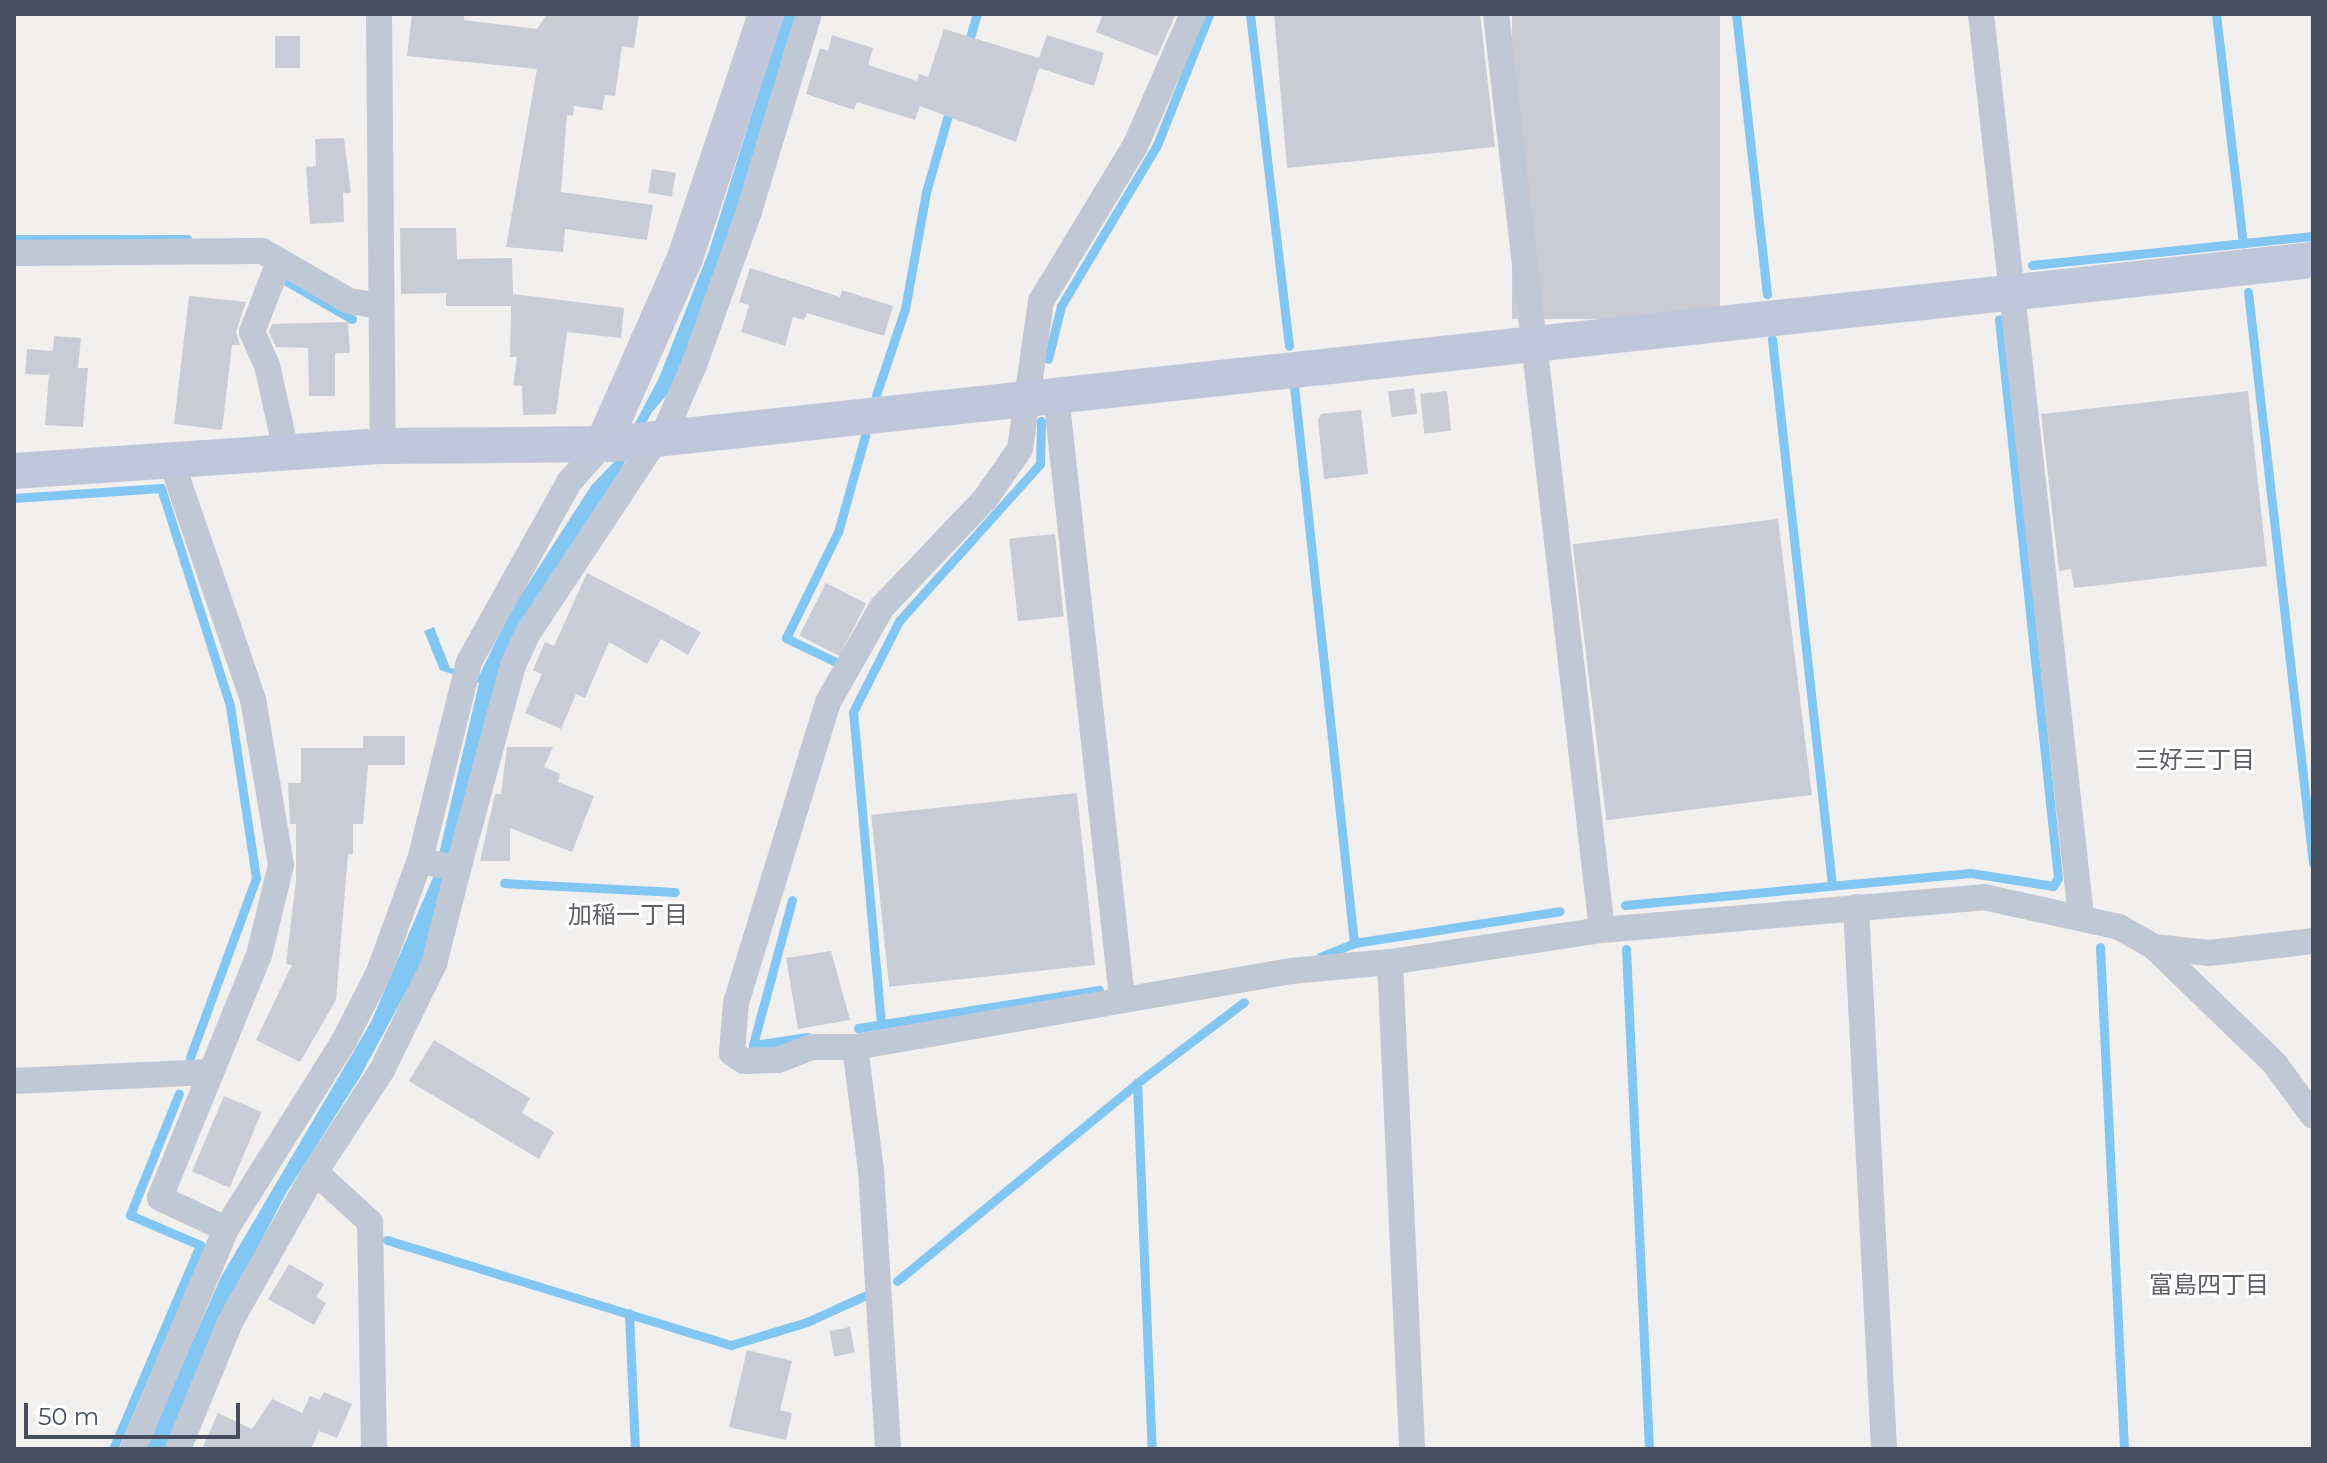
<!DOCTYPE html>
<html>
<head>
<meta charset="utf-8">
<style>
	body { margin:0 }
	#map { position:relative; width:2327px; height:1463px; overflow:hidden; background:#f2efef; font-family:Montserrat,"Noto Sans JP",sans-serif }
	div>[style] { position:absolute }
	.water>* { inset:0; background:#82c6f4 }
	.stream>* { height:9px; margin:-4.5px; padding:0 4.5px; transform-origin:4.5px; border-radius:4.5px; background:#82c6f4 }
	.building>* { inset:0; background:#caccd5; transform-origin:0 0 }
	.street>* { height:26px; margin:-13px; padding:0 13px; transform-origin:13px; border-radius:13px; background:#c1c8d5 }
	.secondary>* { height:36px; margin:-18px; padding:0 18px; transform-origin:18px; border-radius:18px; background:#c0c7da }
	span { translate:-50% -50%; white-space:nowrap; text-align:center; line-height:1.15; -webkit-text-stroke:6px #fff; paint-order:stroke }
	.neighbourhood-label { font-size:24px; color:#5b5d65 }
	.frame { position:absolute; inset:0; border:16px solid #454d5e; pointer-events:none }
	.scale { position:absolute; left:24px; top:1403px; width:216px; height:36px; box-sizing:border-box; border:4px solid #454d5e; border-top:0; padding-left:10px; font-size:24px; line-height:28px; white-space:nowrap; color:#454d5e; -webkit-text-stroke:6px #fff; paint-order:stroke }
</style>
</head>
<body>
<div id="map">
	<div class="water">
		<div style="clip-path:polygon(783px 14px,799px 14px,723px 253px,672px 389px,652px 412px,599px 510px,516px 634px,422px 962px,360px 1077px,285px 1195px,235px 1291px,167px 1449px,145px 1449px,221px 1277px,371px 1022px,434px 875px,479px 683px,440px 670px,424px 631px,434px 627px,450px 668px,480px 674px,510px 612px,591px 486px,615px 461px,659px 378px,709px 251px)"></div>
	</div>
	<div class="stream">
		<div style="left:1250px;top:14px;width:334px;rotate:83.3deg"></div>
		<div style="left:1736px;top:14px;width:282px;rotate:83.7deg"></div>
		<div style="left:2216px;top:14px;width:231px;rotate:83.3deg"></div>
		<div style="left:967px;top:48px;width:35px;rotate:-74deg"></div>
		<div style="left:14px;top:239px;width:173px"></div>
		<div style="left:2032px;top:265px;width:282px;rotate:-5.9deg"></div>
		<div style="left:288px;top:282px;width:74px;rotate:30deg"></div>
		<div style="left:2248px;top:292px;width:575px;rotate:83.51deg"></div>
		<div style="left:1772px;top:339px;width:549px;rotate:83.73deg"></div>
		<div style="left:1048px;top:359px;width:55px;rotate:-76.2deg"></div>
		<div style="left:1061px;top:306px;width:187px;rotate:-59.2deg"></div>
		<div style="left:1157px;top:145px;width:141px;rotate:-68.3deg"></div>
		<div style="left:1294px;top:386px;width:560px;rotate:83.85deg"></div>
		<div style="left:876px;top:395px;width:91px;rotate:-71.4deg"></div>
		<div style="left:905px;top:309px;width:119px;rotate:-79.8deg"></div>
		<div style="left:926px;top:192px;width:91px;rotate:-74deg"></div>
		<div style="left:14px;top:498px;width:147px;rotate:-3.9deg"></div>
		<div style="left:161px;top:488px;width:229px;rotate:72.4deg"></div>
		<div style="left:230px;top:706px;width:174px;rotate:81.4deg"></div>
		<div style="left:256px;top:878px;width:191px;rotate:110.2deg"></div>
		<div style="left:840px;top:664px;width:60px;rotate:-154.3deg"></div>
		<div style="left:786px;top:638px;width:118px;rotate:-63.9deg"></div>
		<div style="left:838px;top:532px;width:100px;rotate:-74.3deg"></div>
		<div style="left:504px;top:883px;width:171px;rotate:3deg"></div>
		<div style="left:792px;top:900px;width:150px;rotate:105.1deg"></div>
		<div style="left:753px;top:1045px;width:55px;rotate:-8.4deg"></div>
		<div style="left:1625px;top:905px;width:347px;rotate:-5.3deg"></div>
		<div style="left:1971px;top:873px;width:83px;rotate:9deg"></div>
		<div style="left:2053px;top:886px;width:9px;rotate:-58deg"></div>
		<div style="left:2058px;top:878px;width:562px;rotate:-96.03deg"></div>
		<div style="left:2100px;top:947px;width:503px;rotate:87.26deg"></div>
		<div style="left:1626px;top:949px;width:501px;rotate:87.37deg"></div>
		<div style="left:1320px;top:957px;width:37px;rotate:-22deg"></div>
		<div style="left:1354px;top:943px;width:208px;rotate:-8.8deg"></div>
		<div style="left:881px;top:1024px;width:313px;rotate:-95.1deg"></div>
		<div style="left:853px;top:712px;width:102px;rotate:-63.2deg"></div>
		<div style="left:899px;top:621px;width:211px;rotate:-48.1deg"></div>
		<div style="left:1040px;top:464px;width:43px;rotate:-88.7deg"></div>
		<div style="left:858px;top:1028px;width:244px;rotate:-9deg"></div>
		<div style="left:1137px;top:1083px;width:366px;rotate:87.7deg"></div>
		<div style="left:387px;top:1240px;width:360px;rotate:17deg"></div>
		<div style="left:731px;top:1345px;width:79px;rotate:-16.8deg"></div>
		<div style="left:807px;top:1322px;width:63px;rotate:-24.5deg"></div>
		<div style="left:897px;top:1281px;width:311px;rotate:-39.5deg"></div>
		<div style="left:1137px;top:1083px;width:134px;rotate:-37.1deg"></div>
		<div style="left:629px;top:1313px;width:136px;rotate:87.5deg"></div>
		<div style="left:113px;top:1449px;width:222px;rotate:-66.9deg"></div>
		<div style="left:200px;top:1245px;width:76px;rotate:-156.8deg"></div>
		<div style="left:130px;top:1215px;width:131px;rotate:-68.1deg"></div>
	</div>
	<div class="building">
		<div style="clip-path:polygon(412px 14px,464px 14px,464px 20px,537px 29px,547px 14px,639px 14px,634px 48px,622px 46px,615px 96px,605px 95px,602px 110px,574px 106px,573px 116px,567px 115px,561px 192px,653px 205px,647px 240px,565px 229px,563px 252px,506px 247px,537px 69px,407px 56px)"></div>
		<div style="clip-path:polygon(1103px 14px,1176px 14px,1157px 56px,1096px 32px)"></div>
		<div style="clip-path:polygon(1274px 14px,1480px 14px,1495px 147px,1287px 168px)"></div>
		<div style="left:1512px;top:14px;width:208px;height:305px"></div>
		<div style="clip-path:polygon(944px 29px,1039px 58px,1047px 35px,1104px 53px,1094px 86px,1039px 68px,1016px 142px,920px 106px,915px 120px,857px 102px,854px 110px,806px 94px,820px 48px,828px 51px,832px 35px,873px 48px,868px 65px,917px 81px,919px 74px,928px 77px)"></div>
		<div style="left:275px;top:36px;width:25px;height:32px"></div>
		<div style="clip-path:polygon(344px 138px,351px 193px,343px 193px,344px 222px,310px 224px,306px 167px,316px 166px,315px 139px)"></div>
		<div style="left:652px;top:169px;width:24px;height:24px;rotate:9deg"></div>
		<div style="clip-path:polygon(400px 228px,456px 228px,457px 259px,512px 258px,513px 294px,624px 308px,621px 338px,567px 332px,556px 414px,523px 415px,522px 386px,513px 385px,517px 357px,510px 357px,511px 306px,446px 306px,446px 293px,401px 294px)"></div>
		<div style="clip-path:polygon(750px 268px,840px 297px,842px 290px,893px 306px,884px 336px,807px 313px,804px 320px,793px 317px,785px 346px,741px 332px,749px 305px,739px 302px)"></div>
		<div style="clip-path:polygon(189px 296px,246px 302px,236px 332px,240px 345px,232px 345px,222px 430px,174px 424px)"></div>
		<div style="clip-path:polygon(348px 322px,350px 353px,335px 353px,335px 396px,309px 396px,308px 348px,276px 347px,269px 332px,272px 324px)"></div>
		<div style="clip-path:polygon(54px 336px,81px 338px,78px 368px,88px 368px,83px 427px,45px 425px,49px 375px,25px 374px,27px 349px,53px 351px)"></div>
		<div style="left:1414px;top:388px;width:26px;height:26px;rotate:83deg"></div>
		<div style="left:1447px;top:391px;width:40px;height:27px;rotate:84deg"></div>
		<div style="clip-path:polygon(2248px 391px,2267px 566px,2074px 588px,2071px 569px,2059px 571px,2041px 414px)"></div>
		<div style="clip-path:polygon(1361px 410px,1368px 474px,1324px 479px,1318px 420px,1321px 414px)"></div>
		<div style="left:1778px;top:519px;width:278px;height:207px;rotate:83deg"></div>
		<div style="left:1055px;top:534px;width:83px;height:46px;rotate:84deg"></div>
		<div style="clip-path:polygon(587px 573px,701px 632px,688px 655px,661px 639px,647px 664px,609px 642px,585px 698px,576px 694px,561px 729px,525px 713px,542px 674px,533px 670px,545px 642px,554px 646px)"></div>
		<div style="left:826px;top:583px;width:45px;height:59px;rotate:27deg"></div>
		<div style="clip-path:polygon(363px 736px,405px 736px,405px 765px,368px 765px,363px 824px,353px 824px,353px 854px,348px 854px,336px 1000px,300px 1062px,256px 1040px,292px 965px,286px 964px,296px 880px,296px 824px,290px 824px,288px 783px,301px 783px,301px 748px,363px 748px)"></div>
		<div style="clip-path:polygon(507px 747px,553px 747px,544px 767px,560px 774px,558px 782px,594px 796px,572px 852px,510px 828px,510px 861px,480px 861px,495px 794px,501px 794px)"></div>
		<div style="left:1077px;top:793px;width:173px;height:207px;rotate:84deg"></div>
		<div style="clip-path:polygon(831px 951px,850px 1020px,798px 1029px,786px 958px)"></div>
		<div style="clip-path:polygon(434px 1040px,530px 1098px,522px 1113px,554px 1132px,539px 1159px,409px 1081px)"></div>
		<div style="left:224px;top:1096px;width:41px;height:82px;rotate:23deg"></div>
		<div style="clip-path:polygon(289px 1264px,324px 1284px,316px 1297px,326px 1303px,314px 1325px,268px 1299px)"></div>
		<div style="left:850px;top:1327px;width:26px;height:21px;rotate:79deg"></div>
		<div style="clip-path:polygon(747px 1350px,792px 1361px,780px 1410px,792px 1413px,786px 1440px,729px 1427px)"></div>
		<div style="clip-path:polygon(324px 1392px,352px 1404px,337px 1438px,319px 1431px,311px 1449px,202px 1449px,218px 1413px,252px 1429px,272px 1399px,302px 1413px,310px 1396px,320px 1400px)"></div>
	</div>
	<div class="street">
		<div style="left:379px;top:14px;width:432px;rotate:89.5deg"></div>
		<div style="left:1193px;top:14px;width:144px;rotate:113.7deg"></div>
		<div style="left:1135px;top:146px;width:181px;rotate:121.2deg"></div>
		<div style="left:1041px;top:301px;width:149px;rotate:98.1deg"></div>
		<div style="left:1020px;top:449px;width:61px;rotate:125deg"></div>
		<div style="left:985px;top:499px;width:149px;rotate:133.6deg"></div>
		<div style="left:882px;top:607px;width:109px;rotate:119.6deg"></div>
		<div style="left:828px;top:702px;width:314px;rotate:107deg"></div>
		<div style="left:736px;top:1002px;width:51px;rotate:94.5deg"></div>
		<div style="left:732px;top:1053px;width:14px;rotate:34deg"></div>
		<div style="left:744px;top:1061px;width:34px;rotate:-2deg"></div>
		<div style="left:778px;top:1060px;width:36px;rotate:-21deg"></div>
		<div style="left:812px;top:1047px;width:43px"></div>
		<div style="left:855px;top:1047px;width:443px;rotate:-9.9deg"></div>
		<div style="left:1291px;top:971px;width:99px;rotate:-5.2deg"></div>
		<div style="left:1390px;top:962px;width:214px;rotate:-8.6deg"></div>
		<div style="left:1602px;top:930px;width:383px;rotate:-4.9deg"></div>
		<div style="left:1984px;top:897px;width:138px;rotate:12.5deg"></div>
		<div style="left:2119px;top:927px;width:40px;rotate:29.7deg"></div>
		<div style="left:2154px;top:947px;width:168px;rotate:44deg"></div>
		<div style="left:2275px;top:1064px;width:64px;rotate:53.8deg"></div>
		<div style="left:1496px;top:14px;width:922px;rotate:83.4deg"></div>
		<div style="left:1981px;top:14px;width:908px;rotate:83.67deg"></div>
		<div style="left:14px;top:253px;width:248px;rotate:-0.5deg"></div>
		<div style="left:262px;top:251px;width:100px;rotate:29.9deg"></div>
		<div style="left:349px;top:301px;width:30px;rotate:9deg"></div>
		<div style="left:279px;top:262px;width:75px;rotate:111.1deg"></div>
		<div style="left:252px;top:332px;width:36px;rotate:66deg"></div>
		<div style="left:267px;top:365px;width:88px;rotate:77.5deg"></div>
		<div style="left:1056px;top:395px;width:607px;rotate:83.75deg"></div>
		<div style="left:662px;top:438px;width:80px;rotate:-66.3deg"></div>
		<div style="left:694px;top:365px;width:164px;rotate:-70.3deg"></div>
		<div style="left:749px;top:211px;width:206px;rotate:-73.1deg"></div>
		<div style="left:170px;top:457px;width:256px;rotate:71.1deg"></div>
		<div style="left:253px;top:699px;width:168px;rotate:80.4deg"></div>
		<div style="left:281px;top:865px;width:93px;rotate:103.7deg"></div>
		<div style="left:259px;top:955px;width:262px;rotate:112.2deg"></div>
		<div style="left:160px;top:1198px;width:73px;rotate:25.2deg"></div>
		<div style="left:458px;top:869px;width:211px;rotate:-74.9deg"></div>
		<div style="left:513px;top:665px;width:35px;rotate:-65deg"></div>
		<div style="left:528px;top:633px;width:234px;rotate:-56.5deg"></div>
		<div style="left:1856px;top:907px;width:543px;rotate:87.04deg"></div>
		<div style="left:2154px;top:947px;width:55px;rotate:6.2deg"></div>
		<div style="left:2209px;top:953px;width:105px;rotate:-6.6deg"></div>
		<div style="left:1390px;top:962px;width:487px;rotate:87.4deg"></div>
		<div style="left:855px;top:1047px;width:124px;rotate:82.6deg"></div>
		<div style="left:871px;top:1170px;width:280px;rotate:86.5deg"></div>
		<div style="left:14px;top:1081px;width:197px;rotate:-2.6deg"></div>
		<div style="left:133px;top:1449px;width:239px;rotate:-67.1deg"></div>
		<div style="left:226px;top:1229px;width:222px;rotate:-57.9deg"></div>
		<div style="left:344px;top:1041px;width:77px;rotate:-63.1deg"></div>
		<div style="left:379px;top:972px;width:119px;rotate:-69.9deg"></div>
		<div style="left:420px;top:860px;width:204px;rotate:-76.1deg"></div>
		<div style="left:469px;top:662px;width:206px;rotate:-60.9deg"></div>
		<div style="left:569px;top:482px;width:51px;rotate:-48.2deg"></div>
		<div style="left:178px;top:1449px;width:137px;rotate:-67.7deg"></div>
		<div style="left:230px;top:1322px;width:172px;rotate:-60.5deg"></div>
		<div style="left:374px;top:1449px;width:227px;rotate:-91deg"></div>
		<div style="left:370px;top:1222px;width:74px;rotate:-137.7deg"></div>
		<div style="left:315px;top:1172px;width:122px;rotate:-56.7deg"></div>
		<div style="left:382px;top:1070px;width:118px;rotate:-63.9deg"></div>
		<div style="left:434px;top:964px;width:98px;rotate:-75.8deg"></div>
		<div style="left:458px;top:869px;width:39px;rotate:-167deg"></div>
	</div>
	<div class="secondary">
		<div style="left:603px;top:444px;width:203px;rotate:-66.2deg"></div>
		<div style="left:685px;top:258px;width:257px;rotate:-71.6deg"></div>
		<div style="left:14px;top:471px;width:370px;rotate:-3.9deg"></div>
		<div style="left:383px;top:446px;width:227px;rotate:-0.5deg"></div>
		<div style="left:610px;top:444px;width:1713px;rotate:-6.17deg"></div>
	</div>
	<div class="neighbourhood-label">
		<span style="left:2195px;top:760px">三好三丁目</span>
		<span style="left:628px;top:915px">加稲一丁目</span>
		<span style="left:2209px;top:1285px">富島四丁目</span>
	</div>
	<div class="frame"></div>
	<div class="scale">50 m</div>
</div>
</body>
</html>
